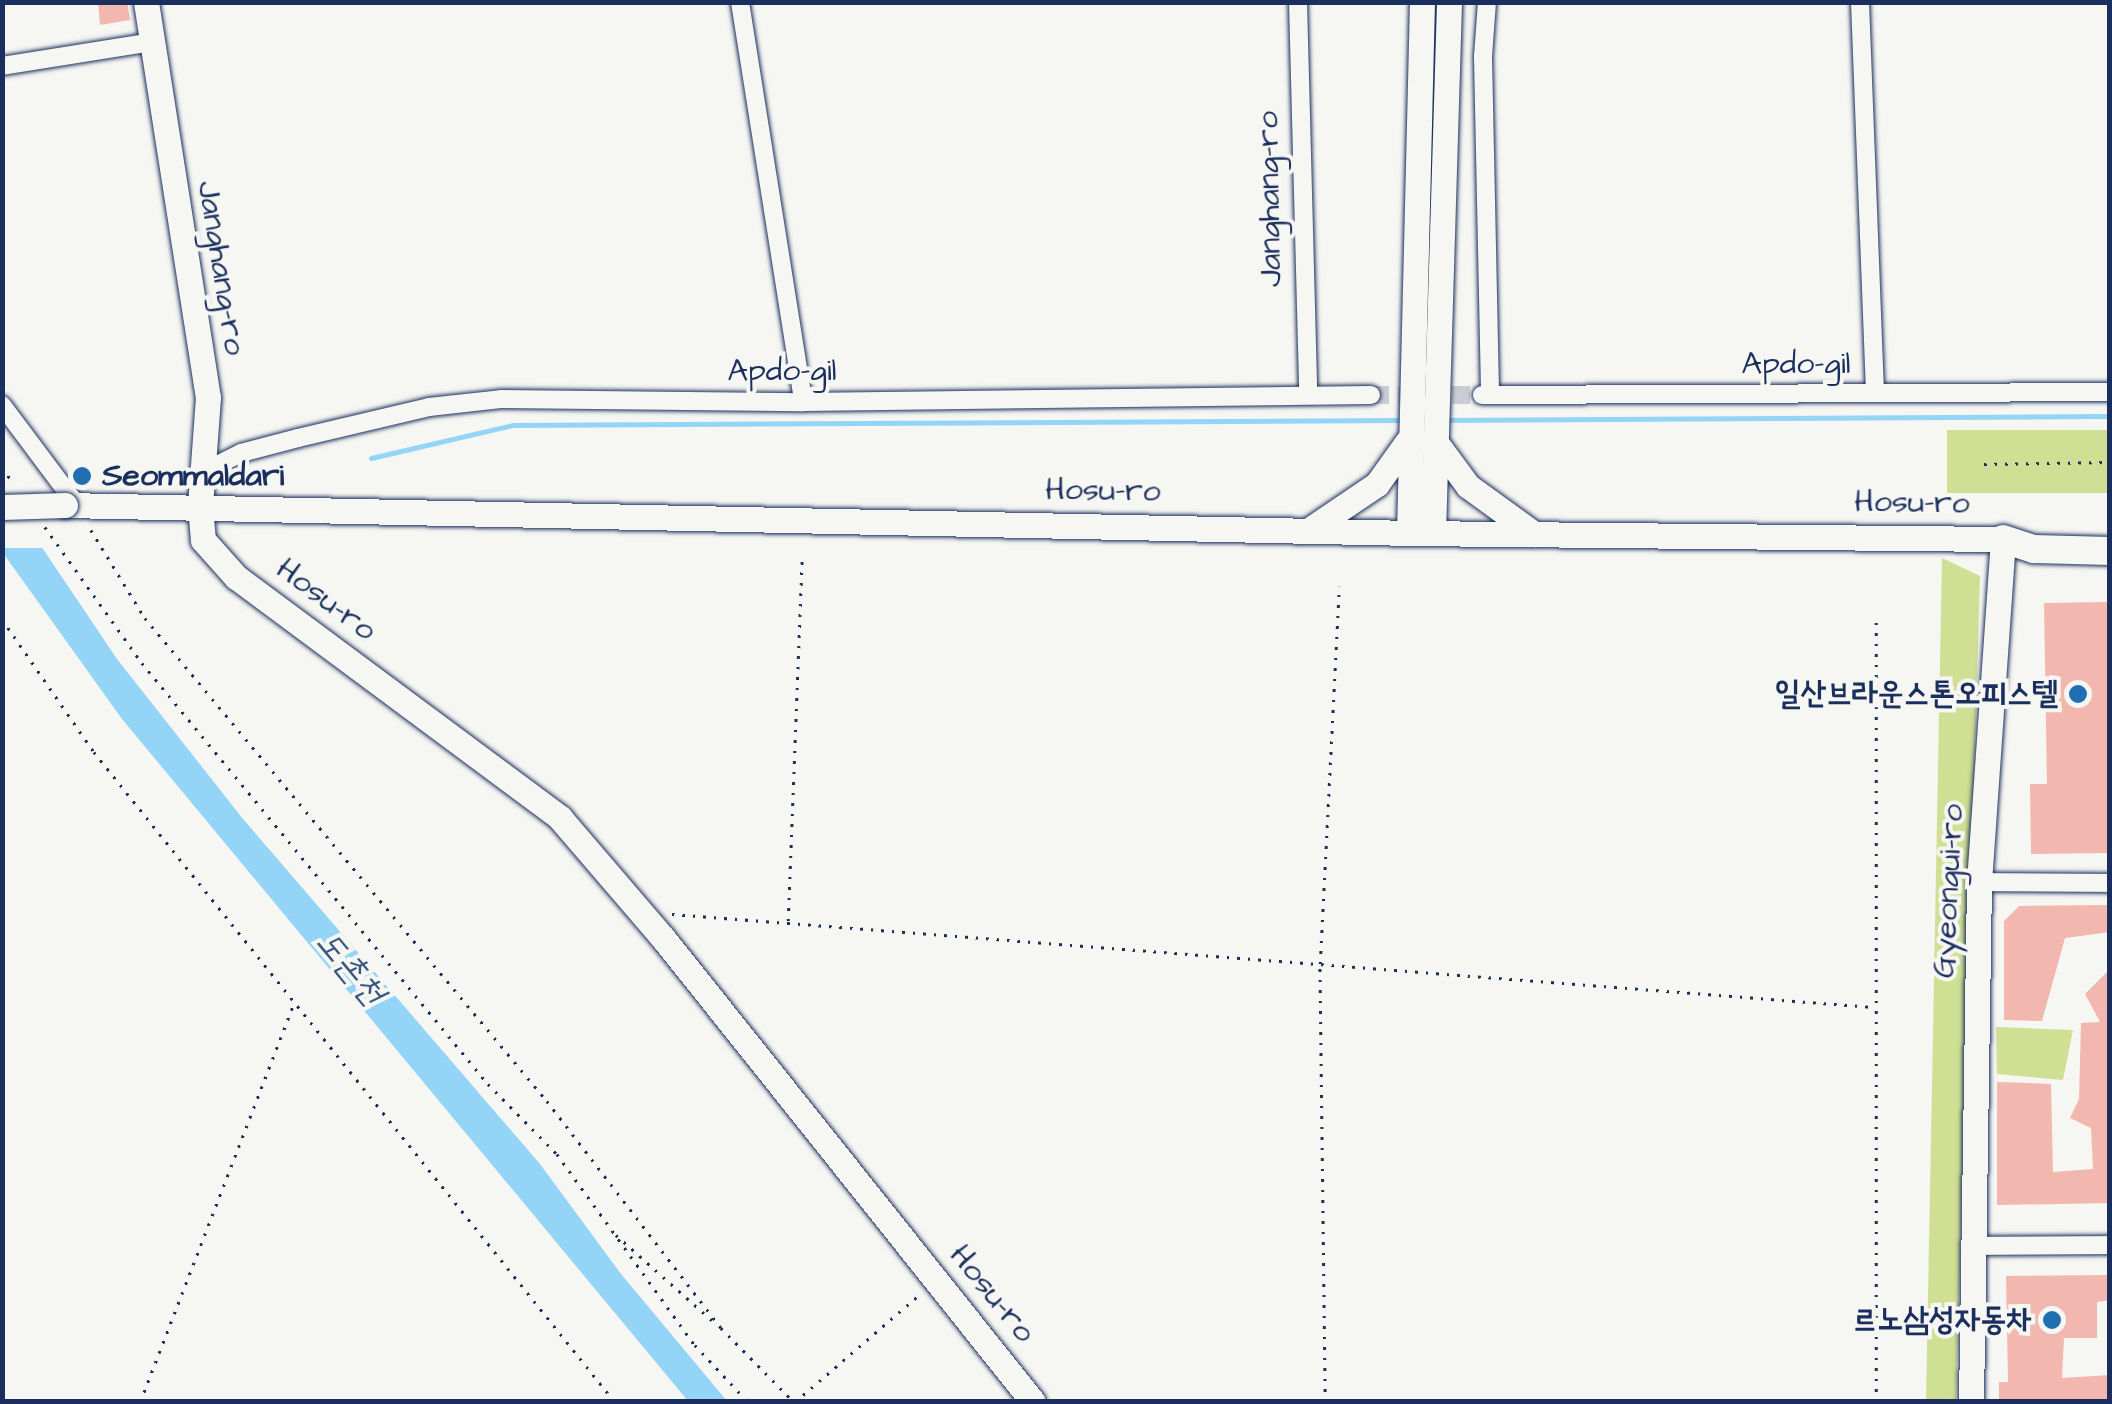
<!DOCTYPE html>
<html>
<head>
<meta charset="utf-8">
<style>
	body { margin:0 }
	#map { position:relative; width:2112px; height:1404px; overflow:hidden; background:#f6f6f2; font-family:"Architects Daughter","Poor Story",sans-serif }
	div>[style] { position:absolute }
	.green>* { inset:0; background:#cfdf93; transform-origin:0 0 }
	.water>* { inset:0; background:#94d4f6 }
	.pier>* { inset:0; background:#f6f6f2 }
	.stream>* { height:5px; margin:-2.5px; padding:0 2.5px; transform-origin:2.5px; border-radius:2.5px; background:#94d4f6 }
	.building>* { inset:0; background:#f2b7ae }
	.street-tunnel>* { height:18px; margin-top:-9px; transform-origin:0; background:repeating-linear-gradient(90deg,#caced4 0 18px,transparent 0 27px) }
	.path>* { height:2.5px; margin-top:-1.25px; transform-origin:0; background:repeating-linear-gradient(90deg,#1b2f5e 0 2.5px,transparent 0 10.5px) }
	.roads { filter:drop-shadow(0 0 2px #1b2f5e) drop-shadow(0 0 2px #1b2f5e) }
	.street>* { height:18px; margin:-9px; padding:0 9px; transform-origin:9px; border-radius:9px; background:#f6f6f2 }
	.secondary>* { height:25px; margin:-12.5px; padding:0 12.5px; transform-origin:12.5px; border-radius:12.5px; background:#f6f6f2 }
	.primary>* { height:28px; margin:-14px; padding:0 14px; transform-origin:14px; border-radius:14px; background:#f6f6f2 }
	.bridges { filter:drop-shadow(0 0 2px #1b2f5e) drop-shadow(0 0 2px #1b2f5e) }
	.secondary-bridge>* { height:25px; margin:-12.5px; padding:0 12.5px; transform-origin:12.5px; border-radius:12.5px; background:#f6f6f2 }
	.dots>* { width:28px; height:28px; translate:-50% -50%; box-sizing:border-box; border:5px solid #f6f6f2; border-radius:50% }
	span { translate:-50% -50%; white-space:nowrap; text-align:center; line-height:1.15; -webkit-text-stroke:8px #f6f6f2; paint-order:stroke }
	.street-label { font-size:32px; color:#1b2f5e }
	.poi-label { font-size:32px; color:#1b2f5e; font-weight:700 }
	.left { translate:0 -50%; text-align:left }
	.right { translate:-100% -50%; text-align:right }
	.water-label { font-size:35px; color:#395884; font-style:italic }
	.frame { position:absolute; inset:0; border:5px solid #1b2f5e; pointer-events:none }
</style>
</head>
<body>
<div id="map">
	<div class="green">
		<div style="left:2109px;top:430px;width:63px;height:162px;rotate:90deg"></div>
		<div style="clip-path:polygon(1942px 558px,1980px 576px,1956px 1401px,1926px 1402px)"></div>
		<div style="clip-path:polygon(1996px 1027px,2073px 1030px,2063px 1080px,1997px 1074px)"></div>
	</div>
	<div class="water">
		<div style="clip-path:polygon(2px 488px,117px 659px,243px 819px,540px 1164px,621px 1274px,727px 1401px,688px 1401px,122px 719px,3px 553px)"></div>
	</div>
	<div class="pier">
		<div style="clip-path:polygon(2px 483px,11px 492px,45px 548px,2px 548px)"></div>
	</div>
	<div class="stream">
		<div style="left:1443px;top:420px;width:667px;rotate:-0.34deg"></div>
		<div style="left:371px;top:458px;width:146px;rotate:-13.1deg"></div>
		<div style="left:513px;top:425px;width:889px;rotate:-0.32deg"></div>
	</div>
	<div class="building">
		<div style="clip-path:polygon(98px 2px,127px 2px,130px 20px,100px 25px)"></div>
		<div style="clip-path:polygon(2110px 602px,2110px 853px,2031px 854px,2030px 784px,2047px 784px,2044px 603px)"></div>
		<div style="clip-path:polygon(2110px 905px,2110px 932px,2065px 938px,2042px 1021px,2004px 1020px,2004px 921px,2019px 906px)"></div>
		<div style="clip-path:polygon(2110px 969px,2110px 1203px,1997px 1205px,1997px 1082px,2051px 1084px,2053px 1172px,2093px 1169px,2091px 1128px,2070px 1118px,2079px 1099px,2081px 1023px,2100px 1022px,2085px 994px)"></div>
		<div style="clip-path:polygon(2110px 1275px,2110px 1300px,2097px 1302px,2097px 1338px,2064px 1338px,2062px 1378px,2110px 1375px,2110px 1402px,1999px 1402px,1999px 1382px,2008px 1382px,2006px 1276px)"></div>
	</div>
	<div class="street-tunnel">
		<div style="left:1371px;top:395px;width:111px"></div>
	</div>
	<div class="path">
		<div style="left:1984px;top:464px;width:126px;rotate:-0.9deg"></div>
		<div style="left:2px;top:467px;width:21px;rotate:55deg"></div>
		<div style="left:45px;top:527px;width:167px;rotate:54.5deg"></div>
		<div style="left:142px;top:663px;width:545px;rotate:50.58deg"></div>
		<div style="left:488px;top:1084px;width:98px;rotate:45.4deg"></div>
		<div style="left:557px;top:1154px;width:236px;rotate:54.2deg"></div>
		<div style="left:695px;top:1345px;width:78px;rotate:47.1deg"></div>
		<div style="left:91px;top:530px;width:103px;rotate:58.5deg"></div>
		<div style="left:145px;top:618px;width:628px;rotate:50.23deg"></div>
		<div style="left:547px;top:1101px;width:286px;rotate:52.5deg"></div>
		<div style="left:2px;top:619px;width:162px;rotate:55.3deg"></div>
		<div style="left:94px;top:752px;width:833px;rotate:51.29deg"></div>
		<div style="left:672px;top:914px;width:1205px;rotate:4.43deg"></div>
		<div style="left:788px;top:921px;width:363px;rotate:-87.8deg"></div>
		<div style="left:616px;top:1235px;width:132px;rotate:41.6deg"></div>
		<div style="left:721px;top:1328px;width:104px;rotate:45.4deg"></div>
		<div style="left:140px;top:1402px;width:429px;rotate:-68.9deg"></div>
		<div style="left:795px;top:1402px;width:165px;rotate:-40.8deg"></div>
		<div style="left:1325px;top:1402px;width:438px;rotate:-90.7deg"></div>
		<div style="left:1320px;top:964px;width:378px;rotate:-87.1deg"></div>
		<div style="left:1876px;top:1402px;width:785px;rotate:-90deg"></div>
	</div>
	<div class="roads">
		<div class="street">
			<div style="left:740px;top:2px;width:405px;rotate:81deg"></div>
			<div style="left:1298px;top:2px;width:392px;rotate:88.5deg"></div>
			<div style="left:1487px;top:2px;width:55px;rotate:94.2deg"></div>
			<div style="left:1483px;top:57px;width:338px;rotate:88.8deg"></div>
			<div style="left:1860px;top:2px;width:391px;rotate:87.8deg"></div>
			<div style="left:2px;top:66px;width:152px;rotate:-9.1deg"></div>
			<div style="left:1482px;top:395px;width:628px;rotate:-0.27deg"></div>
			<div style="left:2px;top:405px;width:124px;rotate:53.2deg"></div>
			<div style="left:203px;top:472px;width:42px;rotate:-26.6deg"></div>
			<div style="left:241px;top:453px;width:59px;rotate:-14.7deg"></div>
			<div style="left:298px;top:438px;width:135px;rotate:-13.3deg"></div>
			<div style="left:429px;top:407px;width:72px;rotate:-6.3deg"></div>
			<div style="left:501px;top:399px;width:302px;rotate:0.6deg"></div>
			<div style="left:803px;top:402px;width:568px;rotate:-0.71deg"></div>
			<div style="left:1979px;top:882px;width:131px;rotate:0.4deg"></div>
			<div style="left:1970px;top:1246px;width:140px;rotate:-0.4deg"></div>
		</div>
		<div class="secondary">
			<div style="left:146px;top:2px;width:400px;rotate:81.1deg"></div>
			<div style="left:208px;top:397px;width:109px;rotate:94.2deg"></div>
			<div style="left:200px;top:506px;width:34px;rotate:85deg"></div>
			<div style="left:203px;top:540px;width:50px;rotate:48.3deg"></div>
			<div style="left:236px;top:577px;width:404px;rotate:36.6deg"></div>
			<div style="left:560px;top:818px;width:158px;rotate:49.4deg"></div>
			<div style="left:663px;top:938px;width:593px;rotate:51.43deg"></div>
			<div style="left:1434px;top:440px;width:57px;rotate:53.5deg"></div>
			<div style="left:1468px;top:486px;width:82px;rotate:36deg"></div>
			<div style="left:65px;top:505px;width:1344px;rotate:1.19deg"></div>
			<div style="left:1409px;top:533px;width:594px;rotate:0.58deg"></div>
			<div style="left:2003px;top:539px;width:344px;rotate:94deg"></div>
			<div style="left:1979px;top:882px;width:520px;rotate:90.88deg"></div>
			<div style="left:1309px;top:530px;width:82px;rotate:-34.1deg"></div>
			<div style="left:1377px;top:484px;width:52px;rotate:-54.5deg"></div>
			<div style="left:1409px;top:533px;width:531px;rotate:-88.6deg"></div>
			<div style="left:1433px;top:533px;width:531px;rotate:-88.27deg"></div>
		</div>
		<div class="primary">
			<div style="left:2003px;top:539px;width:33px;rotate:18deg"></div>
			<div style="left:2034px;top:549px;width:76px;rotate:1.5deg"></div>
		</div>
	</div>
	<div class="bridges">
		<div class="secondary-bridge">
			<div style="left:2px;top:507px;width:63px;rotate:-1.8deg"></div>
		</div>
	</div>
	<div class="dots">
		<div style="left:82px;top:476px;background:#1f6fb2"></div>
		<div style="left:2078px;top:694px;background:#1f6fb2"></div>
		<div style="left:2052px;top:1320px;background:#1f6fb2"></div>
	</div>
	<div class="street-label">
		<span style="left:1270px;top:199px;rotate:-91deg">Janghang-ro</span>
		<span style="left:221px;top:268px;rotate:81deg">Janghang-ro</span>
		<span style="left:1796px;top:364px">Apdo-gil</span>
		<span style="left:782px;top:371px">Apdo-gil</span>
		<span style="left:1103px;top:491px;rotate:1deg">Hosu-ro</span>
		<span style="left:1912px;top:503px;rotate:1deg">Hosu-ro</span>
		<span style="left:326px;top:600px;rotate:37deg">Hosu-ro</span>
		<span style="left:1949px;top:891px;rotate:-87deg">Gyeongui-ro</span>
		<span style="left:992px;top:1294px;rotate:51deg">Hosu-ro</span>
	</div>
	<div class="poi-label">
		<span class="left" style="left:102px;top:476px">Seommaldari</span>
		<span class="right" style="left:2058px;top:694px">일산브라운스톤오피스텔</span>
		<span class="right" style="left:2032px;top:1320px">르노삼성자동차</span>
	</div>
	<div class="water-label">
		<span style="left:350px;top:968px;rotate:50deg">도촌천</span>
	</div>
	<div class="frame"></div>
</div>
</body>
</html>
